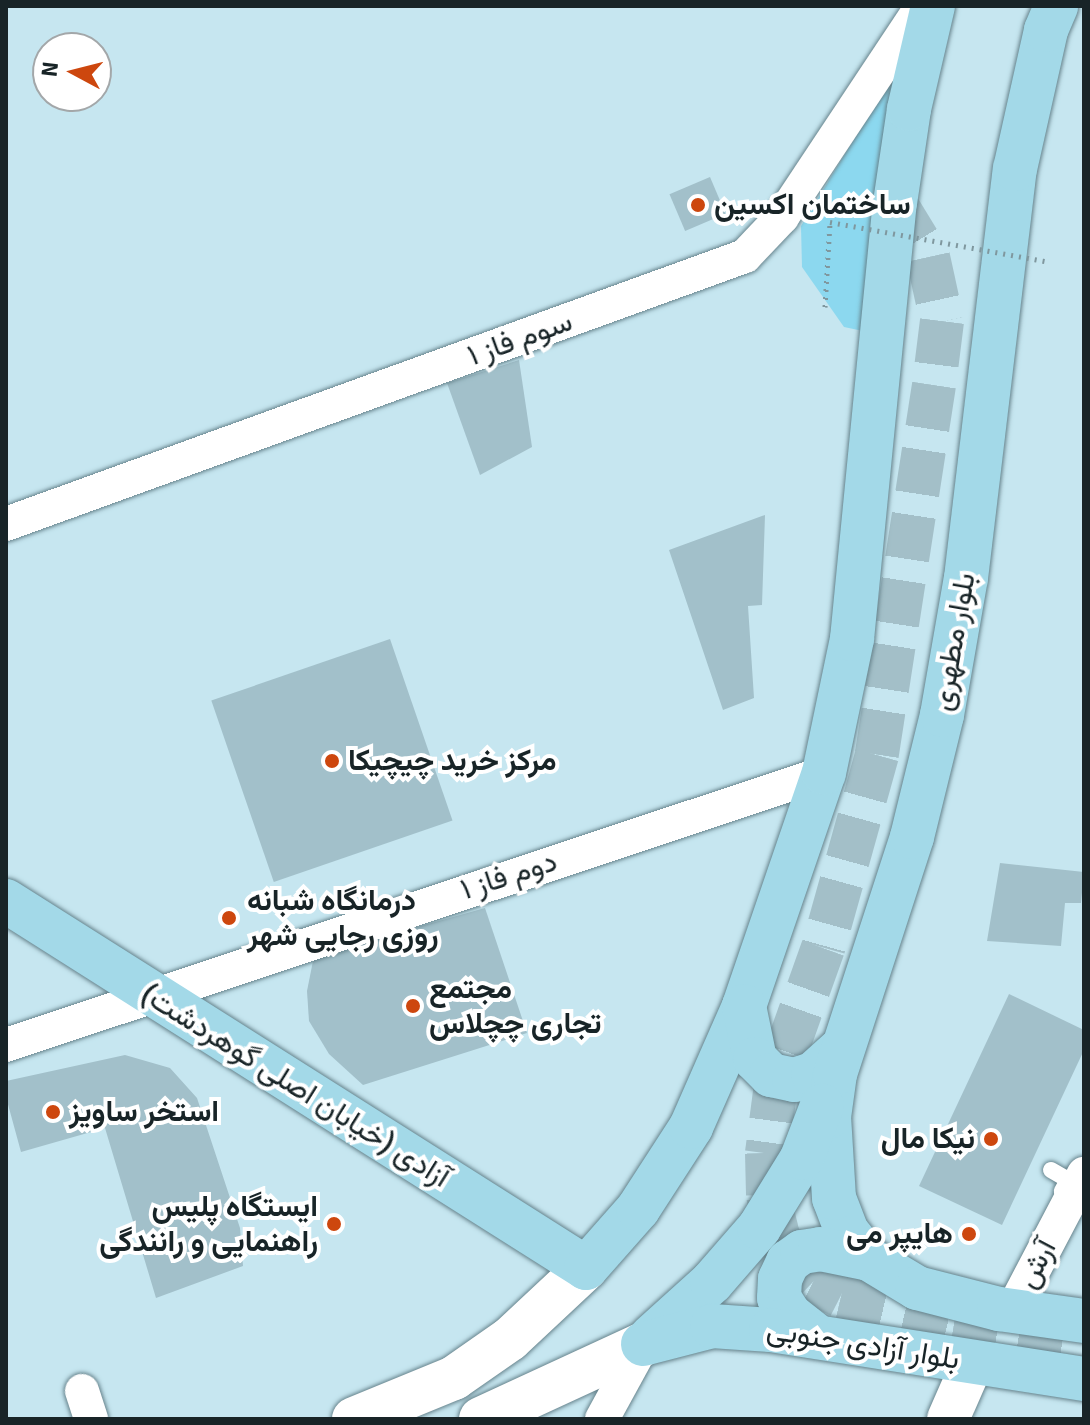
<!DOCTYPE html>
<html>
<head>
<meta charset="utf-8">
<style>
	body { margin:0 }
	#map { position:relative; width:1090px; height:1425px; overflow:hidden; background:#c6e6f0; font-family:Signika,Vazirmatn,sans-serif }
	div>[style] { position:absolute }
	.green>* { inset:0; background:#8cd8ef }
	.building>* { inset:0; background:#a2c0ca; transform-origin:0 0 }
	.primary-tunnel>* { height:44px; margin-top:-22px; transform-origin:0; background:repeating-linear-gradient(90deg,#a3bfc8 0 44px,transparent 0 66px) }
	.path>* { height:5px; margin-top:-2.5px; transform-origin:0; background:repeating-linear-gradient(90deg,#7f979e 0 2px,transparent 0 8px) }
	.roads { filter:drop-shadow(0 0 2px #66838c) drop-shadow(0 0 2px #66838c) }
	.service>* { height:16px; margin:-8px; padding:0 8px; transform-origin:8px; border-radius:8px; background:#fff }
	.minor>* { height:34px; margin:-17px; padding:0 17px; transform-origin:17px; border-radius:17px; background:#fff }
	.tertiary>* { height:42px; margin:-21px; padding:0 21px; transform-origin:21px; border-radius:21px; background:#fff }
	.secondary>* { height:44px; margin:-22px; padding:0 22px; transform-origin:22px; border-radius:22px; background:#fff }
	.primary>* { height:44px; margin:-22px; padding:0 22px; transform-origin:22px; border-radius:22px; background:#a3d9e8 }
	.path-bridge>* { height:5px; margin-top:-2.5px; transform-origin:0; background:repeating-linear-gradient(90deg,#7f979e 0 2px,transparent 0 8px) }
	.dots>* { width:22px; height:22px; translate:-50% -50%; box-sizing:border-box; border:4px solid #fff; border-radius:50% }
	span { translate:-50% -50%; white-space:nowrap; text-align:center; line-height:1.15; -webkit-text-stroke:8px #fff; paint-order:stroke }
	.poi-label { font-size:30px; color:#182427; font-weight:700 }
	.left { translate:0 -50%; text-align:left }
	.right { translate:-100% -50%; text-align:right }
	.street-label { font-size:30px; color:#182427 }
	.frame { position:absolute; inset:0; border:8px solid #182427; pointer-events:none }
	.north { position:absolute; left:32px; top:32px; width:80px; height:80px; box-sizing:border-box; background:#fff; border:2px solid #a3a7a9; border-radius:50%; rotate:277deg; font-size:22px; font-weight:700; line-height:32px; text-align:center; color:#182427 }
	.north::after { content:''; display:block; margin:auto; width:28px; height:36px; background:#cd470e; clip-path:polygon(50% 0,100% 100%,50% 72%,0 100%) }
</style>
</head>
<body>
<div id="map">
	<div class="green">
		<div style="clip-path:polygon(905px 56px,863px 331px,844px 327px,802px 267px,801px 226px)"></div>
	</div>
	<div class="building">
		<div style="left:710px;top:177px;width:40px;height:44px;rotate:67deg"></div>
		<div style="clip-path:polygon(519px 360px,532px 447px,480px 475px,447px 383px)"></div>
		<div style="clip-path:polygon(765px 515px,762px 605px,748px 606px,754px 698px,723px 710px,669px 550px)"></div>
		<div style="left:390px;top:639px;width:192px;height:189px;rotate:71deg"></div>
		<div style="clip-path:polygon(1000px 863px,1084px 872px,1081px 903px,1065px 903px,1061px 946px,987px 941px)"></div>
		<div style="clip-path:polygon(485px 908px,527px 1033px,363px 1085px,329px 1054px,309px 1021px,307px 991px,314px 956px)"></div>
		<div style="clip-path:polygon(1009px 994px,1084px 1030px,1084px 1050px,1002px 1225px,919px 1186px)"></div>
		<div style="clip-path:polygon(125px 1055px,170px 1068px,197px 1098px,240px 1228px,243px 1266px,156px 1298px,105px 1128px,21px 1152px,6px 1097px,6px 1081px)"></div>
	</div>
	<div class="primary-tunnel">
		<div style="left:895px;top:203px;width:63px;rotate:58.6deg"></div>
		<div style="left:928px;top:257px;width:66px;rotate:77.7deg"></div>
		<div style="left:942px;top:321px;width:64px;rotate:97.1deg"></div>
		<div style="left:934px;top:385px;width:374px;rotate:98.8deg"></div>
		<div style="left:877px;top:755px;width:200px;rotate:105.6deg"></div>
		<div style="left:823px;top:948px;width:137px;rotate:109.6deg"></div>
		<div style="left:777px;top:1077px;width:77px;rotate:97.5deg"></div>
		<div style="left:767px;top:1153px;width:42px;rotate:88.6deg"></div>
		<div style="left:768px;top:1195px;width:42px;rotate:76.3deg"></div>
		<div style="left:778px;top:1236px;width:30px;rotate:62deg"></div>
		<div style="left:792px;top:1262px;width:29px;rotate:44deg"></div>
		<div style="left:813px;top:1282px;width:31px;rotate:27deg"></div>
		<div style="left:841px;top:1296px;width:116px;rotate:13.4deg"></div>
		<div style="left:954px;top:1323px;width:132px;rotate:9.2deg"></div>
	</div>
	<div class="path">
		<div style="left:825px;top:307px;width:85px;rotate:-86.6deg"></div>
	</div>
	<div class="roads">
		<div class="service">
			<div style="left:1051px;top:1170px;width:20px;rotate:30deg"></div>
			<div style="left:1068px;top:1180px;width:13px;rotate:119deg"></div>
		</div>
		<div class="minor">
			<div style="left:6px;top:524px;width:786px;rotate:-19.93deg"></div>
			<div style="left:745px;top:256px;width:54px;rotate:-46.5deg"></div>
			<div style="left:782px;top:217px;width:253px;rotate:-56.4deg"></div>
			<div style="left:6px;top:1045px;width:862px;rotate:-18.39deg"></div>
			<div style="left:1012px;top:1311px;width:155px;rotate:-62.3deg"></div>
			<div style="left:82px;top:1391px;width:29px;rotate:72deg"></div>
			<div style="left:602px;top:1419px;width:85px;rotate:-61.3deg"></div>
		</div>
		<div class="tertiary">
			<div style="left:948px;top:1419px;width:62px;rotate:-66.3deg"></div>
		</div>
		<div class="secondary">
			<div style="left:354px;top:1419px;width:108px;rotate:-22.3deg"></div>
			<div style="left:454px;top:1378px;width:68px;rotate:-34.9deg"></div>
			<div style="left:510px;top:1339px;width:104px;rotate:-43.1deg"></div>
			<div style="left:481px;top:1419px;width:179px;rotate:-24.8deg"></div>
		</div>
		<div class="primary">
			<div style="left:6px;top:901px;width:686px;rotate:32.32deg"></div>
			<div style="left:586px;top:1268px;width:79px;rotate:-48.6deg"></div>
			<div style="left:638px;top:1209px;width:98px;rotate:-57.1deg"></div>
			<div style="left:691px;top:1127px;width:132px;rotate:-66.3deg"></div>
			<div style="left:744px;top:1006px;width:246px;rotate:-71.1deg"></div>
			<div style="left:824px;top:773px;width:137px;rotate:-78.2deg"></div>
			<div style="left:852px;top:639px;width:438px;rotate:-84.4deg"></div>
			<div style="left:895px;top:203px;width:95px;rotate:-81.5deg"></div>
			<div style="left:909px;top:109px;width:106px;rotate:-76.9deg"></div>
			<div style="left:744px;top:1006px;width:54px;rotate:78.3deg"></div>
			<div style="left:755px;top:1059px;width:23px;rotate:45deg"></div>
			<div style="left:771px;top:1075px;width:24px;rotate:12deg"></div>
			<div style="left:794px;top:1080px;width:20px;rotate:-18deg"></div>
			<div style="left:813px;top:1074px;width:38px;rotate:-42deg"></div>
			<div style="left:869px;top:1259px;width:35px;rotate:-129deg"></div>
			<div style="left:847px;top:1232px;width:36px;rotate:-111deg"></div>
			<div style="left:834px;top:1198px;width:81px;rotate:-93.5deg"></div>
			<div style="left:829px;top:1117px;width:43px;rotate:-82.1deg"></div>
			<div style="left:835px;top:1074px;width:249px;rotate:-72deg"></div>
			<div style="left:912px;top:837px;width:126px;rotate:-76.2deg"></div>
			<div style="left:942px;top:715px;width:139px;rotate:-80.1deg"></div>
			<div style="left:966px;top:578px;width:412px;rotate:-83.2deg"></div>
			<div style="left:1015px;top:169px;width:142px;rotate:-77.4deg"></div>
			<div style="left:1046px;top:30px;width:26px;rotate:-67deg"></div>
			<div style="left:813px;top:1333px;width:29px;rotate:-142deg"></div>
			<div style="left:790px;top:1315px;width:20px;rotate:-123deg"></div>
			<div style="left:779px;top:1298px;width:19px;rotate:-87deg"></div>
			<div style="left:780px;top:1279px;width:19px;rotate:-65deg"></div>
			<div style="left:788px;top:1262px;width:17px;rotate:-36deg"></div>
			<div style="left:802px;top:1252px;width:18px;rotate:-9deg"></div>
			<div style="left:820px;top:1249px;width:50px;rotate:11.5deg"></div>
			<div style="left:869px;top:1259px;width:56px;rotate:31.1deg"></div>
			<div style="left:917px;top:1288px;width:85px;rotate:14.4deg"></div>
			<div style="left:999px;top:1309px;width:86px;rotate:8deg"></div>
			<div style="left:651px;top:1337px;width:82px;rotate:-42deg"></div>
			<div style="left:712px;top:1282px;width:72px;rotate:-49deg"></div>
			<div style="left:759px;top:1228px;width:82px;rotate:-58.4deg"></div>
			<div style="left:802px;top:1158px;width:56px;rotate:-69deg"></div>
			<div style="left:643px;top:1344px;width:71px;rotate:-14.6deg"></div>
			<div style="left:712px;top:1326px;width:59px;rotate:3.9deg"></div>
			<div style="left:771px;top:1330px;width:317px;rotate:8.9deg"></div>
		</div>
	</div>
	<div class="path-bridge">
		<div style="left:830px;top:222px;width:218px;rotate:10.3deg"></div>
	</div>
	<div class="dots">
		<div style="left:698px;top:205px;background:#cd470e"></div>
		<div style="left:332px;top:761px;background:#cd470e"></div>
		<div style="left:229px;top:918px;background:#cd470e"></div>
		<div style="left:413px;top:1006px;background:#cd470e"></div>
		<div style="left:53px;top:1112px;background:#cd470e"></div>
		<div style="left:991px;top:1139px;background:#cd470e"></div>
		<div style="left:334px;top:1224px;background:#cd470e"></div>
		<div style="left:969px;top:1234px;background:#cd470e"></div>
	</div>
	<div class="poi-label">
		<span class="left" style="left:714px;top:205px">ساختمان اکسین</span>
		<span class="left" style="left:348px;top:761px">مرکز خرید چیچیکا</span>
		<span class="left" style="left:247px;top:918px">درمانگاه شبانه<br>روزی رجایی شهر</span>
		<span class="left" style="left:429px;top:1006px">مجتمع<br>تجاری چچلاس</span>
		<span class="left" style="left:69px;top:1112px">استخر ساویز</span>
		<span class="right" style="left:975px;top:1139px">نیکا مال</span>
		<span class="right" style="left:318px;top:1224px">ایستگاه پلیس<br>راهنمایی و رانندگی</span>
		<span class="right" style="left:953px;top:1234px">هایپر می</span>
	</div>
	<div class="street-label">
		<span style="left:520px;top:339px;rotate:-20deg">سوم فاز ۱</span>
		<span style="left:954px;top:642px;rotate:-80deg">بلوار مطهری</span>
		<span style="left:509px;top:876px;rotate:-18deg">دوم فاز ۱</span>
		<span style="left:295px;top:1086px;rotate:32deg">آزادی (خیابان اصلی گوهردشت)</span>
		<span style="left:1037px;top:1264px;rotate:-62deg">آرش</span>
		<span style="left:863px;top:1345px;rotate:9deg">بلوار آزادی جنوبی</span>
	</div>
	<div class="frame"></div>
	<div class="north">N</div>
</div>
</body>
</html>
